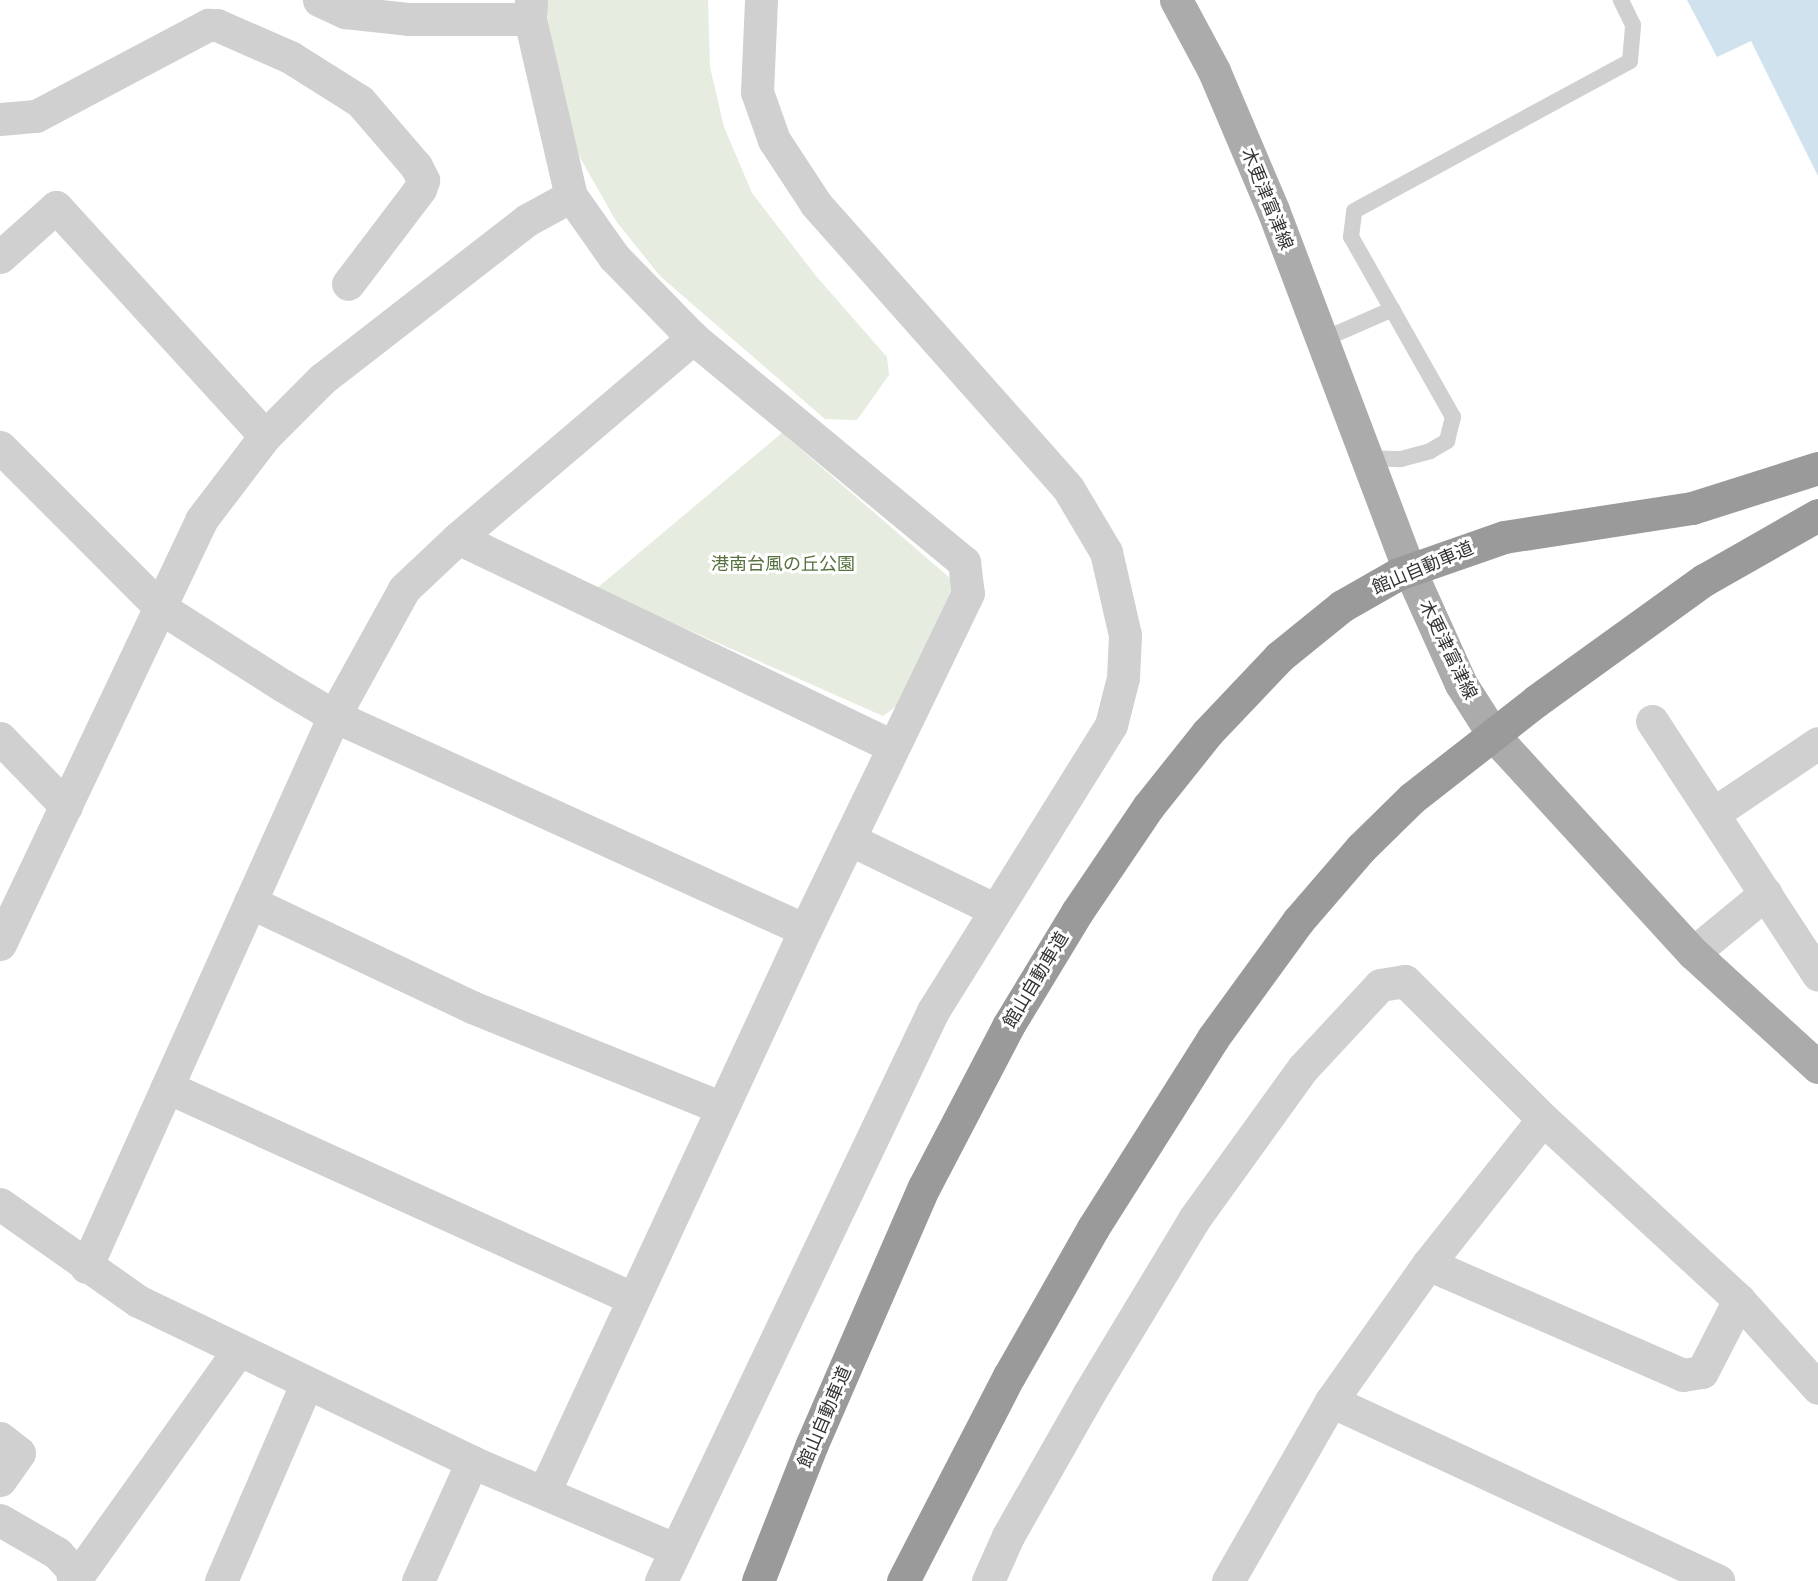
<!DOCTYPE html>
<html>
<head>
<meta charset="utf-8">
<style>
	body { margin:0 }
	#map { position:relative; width:1818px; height:1581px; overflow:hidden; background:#fff; font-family:Montserrat,"Noto Sans JP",sans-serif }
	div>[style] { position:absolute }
	.green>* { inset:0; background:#e6ecdf }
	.water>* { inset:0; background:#cfe2ee }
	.service>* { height:16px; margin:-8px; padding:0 8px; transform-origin:8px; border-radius:8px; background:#d0d0d0 }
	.minor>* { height:33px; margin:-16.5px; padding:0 16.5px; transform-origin:16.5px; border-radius:16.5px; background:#d0d0d0 }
	.tertiary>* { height:33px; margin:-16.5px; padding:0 16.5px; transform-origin:16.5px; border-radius:16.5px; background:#d0d0d0 }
	.primary>* { height:33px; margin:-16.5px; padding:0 16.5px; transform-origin:16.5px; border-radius:16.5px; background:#ababab }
	.motorway>* { height:33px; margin:-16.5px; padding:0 16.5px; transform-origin:16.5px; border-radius:16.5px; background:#9a9a9a }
	.motorway-bridge>* { height:33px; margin:-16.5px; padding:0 16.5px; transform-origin:16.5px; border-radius:16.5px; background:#9a9a9a }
	span { translate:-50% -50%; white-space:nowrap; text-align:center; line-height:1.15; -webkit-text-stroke:6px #fff; paint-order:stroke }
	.street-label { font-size:18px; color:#333 }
	.park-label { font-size:18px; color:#56703f }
</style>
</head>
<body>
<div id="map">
	<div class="green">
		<div style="clip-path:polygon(545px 0,708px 0,710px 67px,724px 127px,752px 193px,816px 276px,887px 357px,889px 375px,857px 420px,825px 419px,660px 276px,616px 221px,578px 154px,557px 82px)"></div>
		<div style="clip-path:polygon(782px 433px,950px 578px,954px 592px,906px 699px,883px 716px,596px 589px)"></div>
	</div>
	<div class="water">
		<div style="clip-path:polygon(1687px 0,1818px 0,1818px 176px,1751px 41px,1717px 57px)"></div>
	</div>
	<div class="service">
		<div style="left:1322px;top:340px;width:77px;rotate:-23.6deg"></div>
		<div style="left:1367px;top:458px;width:34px;rotate:2deg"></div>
		<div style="left:1401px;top:459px;width:30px;rotate:-15deg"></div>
		<div style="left:1430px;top:451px;width:20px;rotate:-30deg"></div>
		<div style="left:1447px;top:441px;width:25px;rotate:-76deg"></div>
		<div style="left:1453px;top:417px;width:207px;rotate:-119.5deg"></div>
		<div style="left:1351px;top:237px;width:26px;rotate:-83deg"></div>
		<div style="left:1354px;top:211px;width:314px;rotate:-28.5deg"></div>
		<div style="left:1630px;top:61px;width:36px;rotate:-85deg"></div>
		<div style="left:1633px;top:25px;width:28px;rotate:-116deg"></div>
	</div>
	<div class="minor">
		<div style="left:319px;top:0;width:29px;rotate:25deg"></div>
		<div style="left:345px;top:12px;width:63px;rotate:6.3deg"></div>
		<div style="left:408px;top:19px;width:122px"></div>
		<div style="left:531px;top:0;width:19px;rotate:93deg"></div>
		<div style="left:530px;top:19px;width:182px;rotate:77deg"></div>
		<div style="left:571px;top:196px;width:75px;rotate:54.8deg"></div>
		<div style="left:614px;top:257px;width:113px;rotate:45.7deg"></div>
		<div style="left:693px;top:338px;width:352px;rotate:39.6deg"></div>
		<div style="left:964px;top:562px;width:31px;rotate:83deg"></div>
		<div style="left:968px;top:593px;width:374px;rotate:115.8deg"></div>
		<div style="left:805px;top:930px;width:620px;rotate:114.91deg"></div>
		<div style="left:0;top:119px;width:36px;rotate:-5deg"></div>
		<div style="left:36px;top:116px;width:195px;rotate:-27.9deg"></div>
		<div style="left:208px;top:25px;width:9px"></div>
		<div style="left:217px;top:25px;width:80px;rotate:23.7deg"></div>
		<div style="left:290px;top:57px;width:83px;rotate:32.2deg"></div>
		<div style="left:360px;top:101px;width:86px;rotate:49.3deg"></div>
		<div style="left:416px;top:166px;width:16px;rotate:63deg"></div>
		<div style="left:423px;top:180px;width:9px;rotate:108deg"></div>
		<div style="left:420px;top:189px;width:119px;rotate:127.2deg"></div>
		<div style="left:0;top:257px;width:75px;rotate:-41.8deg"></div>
		<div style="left:56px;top:207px;width:310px;rotate:47.6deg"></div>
		<div style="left:0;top:447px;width:228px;rotate:45deg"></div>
		<div style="left:161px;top:608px;width:143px;rotate:32.5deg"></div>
		<div style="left:282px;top:685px;width:61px;rotate:30.8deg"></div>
		<div style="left:334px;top:716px;width:517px;rotate:24.43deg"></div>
		<div style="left:458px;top:538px;width:481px;rotate:25.6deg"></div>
		<div style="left:1652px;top:721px;width:303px;rotate:56.8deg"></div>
		<div style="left:0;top:738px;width:95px;rotate:45.9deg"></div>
		<div style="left:1714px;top:813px;width:125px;rotate:-33.9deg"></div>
		<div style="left:849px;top:839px;width:161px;rotate:25.8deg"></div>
		<div style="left:250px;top:902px;width:246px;rotate:25.3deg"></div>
		<div style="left:472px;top:1007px;width:270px;rotate:22deg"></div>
		<div style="left:0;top:944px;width:469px;rotate:-64.6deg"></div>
		<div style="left:201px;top:520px;width:106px;rotate:-52.7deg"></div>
		<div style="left:265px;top:436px;width:81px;rotate:-45deg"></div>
		<div style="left:322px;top:379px;width:259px;rotate:-37.8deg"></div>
		<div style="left:527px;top:220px;width:50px;rotate:-28.6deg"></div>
		<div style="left:1693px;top:953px;width:94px;rotate:-39.4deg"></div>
		<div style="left:167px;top:1087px;width:511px;rotate:24.41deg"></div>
		<div style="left:0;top:1204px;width:169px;rotate:35.1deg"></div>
		<div style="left:138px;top:1301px;width:371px;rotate:25.7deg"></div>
		<div style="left:472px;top:1462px;width:220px;rotate:23.3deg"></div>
		<div style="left:1428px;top:1264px;width:278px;rotate:23.5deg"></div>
		<div style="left:1683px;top:1375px;width:19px;rotate:-9deg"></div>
		<div style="left:1702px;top:1372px;width:81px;rotate:-62.8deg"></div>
		<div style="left:86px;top:1267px;width:604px;rotate:-65.77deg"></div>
		<div style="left:334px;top:716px;width:145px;rotate:-61.1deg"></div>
		<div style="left:404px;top:589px;width:74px;rotate:-43.4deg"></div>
		<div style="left:458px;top:538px;width:309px;rotate:-40.4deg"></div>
		<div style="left:1331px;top:1401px;width:427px;rotate:24.9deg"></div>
		<div style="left:0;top:1438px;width:24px;rotate:38deg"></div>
		<div style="left:19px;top:1453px;width:33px;rotate:125deg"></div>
		<div style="left:0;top:1520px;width:66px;rotate:30.1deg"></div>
		<div style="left:57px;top:1553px;width:22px;rotate:47deg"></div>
		<div style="left:72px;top:1569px;width:12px;rotate:85deg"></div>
		<div style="left:74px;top:1581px;width:282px;rotate:-54.5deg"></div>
		<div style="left:221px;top:1581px;width:214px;rotate:-66.6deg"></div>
		<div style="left:418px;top:1581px;width:131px;rotate:-65.6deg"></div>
		<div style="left:988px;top:1581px;width:49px;rotate:-66deg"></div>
		<div style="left:1008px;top:1536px;width:162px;rotate:-60.4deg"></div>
		<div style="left:1088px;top:1395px;width:205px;rotate:-58.9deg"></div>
		<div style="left:1194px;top:1219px;width:186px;rotate:-54.2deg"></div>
		<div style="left:1303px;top:1068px;width:113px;rotate:-47.1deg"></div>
		<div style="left:1380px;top:985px;width:25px;rotate:-9deg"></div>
		<div style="left:1405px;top:981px;width:195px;rotate:45deg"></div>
		<div style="left:1543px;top:1119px;width:267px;rotate:42.7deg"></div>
		<div style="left:1739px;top:1300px;width:118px;rotate:48.1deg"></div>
		<div style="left:1228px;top:1581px;width:207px;rotate:-60.2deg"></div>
		<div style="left:1331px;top:1401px;width:168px;rotate:-54.7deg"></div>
		<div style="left:1428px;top:1264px;width:185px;rotate:-51.6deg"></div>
	</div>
	<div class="tertiary">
		<div style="left:661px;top:1581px;width:632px;rotate:-64.49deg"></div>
		<div style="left:933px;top:1011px;width:337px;rotate:-58.1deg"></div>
		<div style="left:1111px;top:725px;width:49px;rotate:-75.7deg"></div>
		<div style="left:1123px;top:678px;width:43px;rotate:-87.3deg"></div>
		<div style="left:1125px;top:635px;width:85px;rotate:-102.9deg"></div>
		<div style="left:1106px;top:552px;width:74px;rotate:-120.7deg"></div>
		<div style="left:1068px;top:488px;width:380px;rotate:-131.6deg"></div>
		<div style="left:816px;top:204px;width:77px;rotate:-123.3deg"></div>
		<div style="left:774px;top:140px;width:51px;rotate:-109.5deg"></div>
		<div style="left:757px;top:92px;width:92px;rotate:-87.5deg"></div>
	</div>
	<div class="primary">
		<div style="left:1176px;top:0;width:81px;rotate:61.8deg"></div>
		<div style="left:1214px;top:71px;width:151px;rotate:67deg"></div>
		<div style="left:1273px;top:210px;width:374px;rotate:69.3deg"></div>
		<div style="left:1405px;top:560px;width:136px;rotate:65.7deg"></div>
		<div style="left:1461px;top:684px;width:62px;rotate:57.6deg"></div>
		<div style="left:1494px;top:736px;width:294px;rotate:47.5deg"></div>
		<div style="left:1693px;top:953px;width:169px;rotate:42.4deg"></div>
	</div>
	<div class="motorway">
		<div style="left:1504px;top:537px;width:190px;rotate:-8.8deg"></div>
		<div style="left:1692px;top:508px;width:132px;rotate:-17.6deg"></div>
		<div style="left:1536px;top:701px;width:207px;rotate:-35.8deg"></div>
		<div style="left:1704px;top:580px;width:131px;rotate:-29.7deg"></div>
		<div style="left:758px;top:1581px;width:147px;rotate:-68.5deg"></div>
		<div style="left:812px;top:1444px;width:280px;rotate:-66.5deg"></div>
		<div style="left:924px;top:1187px;width:182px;rotate:-62.4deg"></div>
		<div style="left:1008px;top:1026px;width:133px;rotate:-58.8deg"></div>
		<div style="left:1077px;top:912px;width:127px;rotate:-55.9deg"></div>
		<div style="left:1148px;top:807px;width:95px;rotate:-51.4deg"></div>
		<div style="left:1207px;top:733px;width:105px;rotate:-46.5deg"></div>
		<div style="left:903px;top:1581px;width:231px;rotate:-62.7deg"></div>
		<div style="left:1009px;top:1376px;width:170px;rotate:-60.4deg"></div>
		<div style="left:1093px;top:1228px;width:225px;rotate:-57.7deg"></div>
		<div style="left:1213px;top:1038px;width:145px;rotate:-54deg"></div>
		<div style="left:1298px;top:921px;width:96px;rotate:-49.2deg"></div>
		<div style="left:1361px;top:848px;width:71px;rotate:-44.4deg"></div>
	</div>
	<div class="motorway-bridge">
		<div style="left:1279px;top:657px;width:81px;rotate:-39deg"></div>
		<div style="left:1342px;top:606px;width:64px;rotate:-29.7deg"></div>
		<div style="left:1398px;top:574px;width:112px;rotate:-19.2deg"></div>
		<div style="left:1412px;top:798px;width:157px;rotate:-38deg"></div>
	</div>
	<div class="street-label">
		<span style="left:1267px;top:199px;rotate:68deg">木更津富津線</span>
		<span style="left:1423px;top:568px;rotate:-23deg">館山自動車道</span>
		<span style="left:1448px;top:650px;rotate:64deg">木更津富津線</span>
		<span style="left:1036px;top:980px;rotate:-59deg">館山自動車道</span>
		<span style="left:825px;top:1417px;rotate:-67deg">館山自動車道</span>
	</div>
	<div class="park-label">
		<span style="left:783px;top:564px">港南台風の丘公園</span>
	</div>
</div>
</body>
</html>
